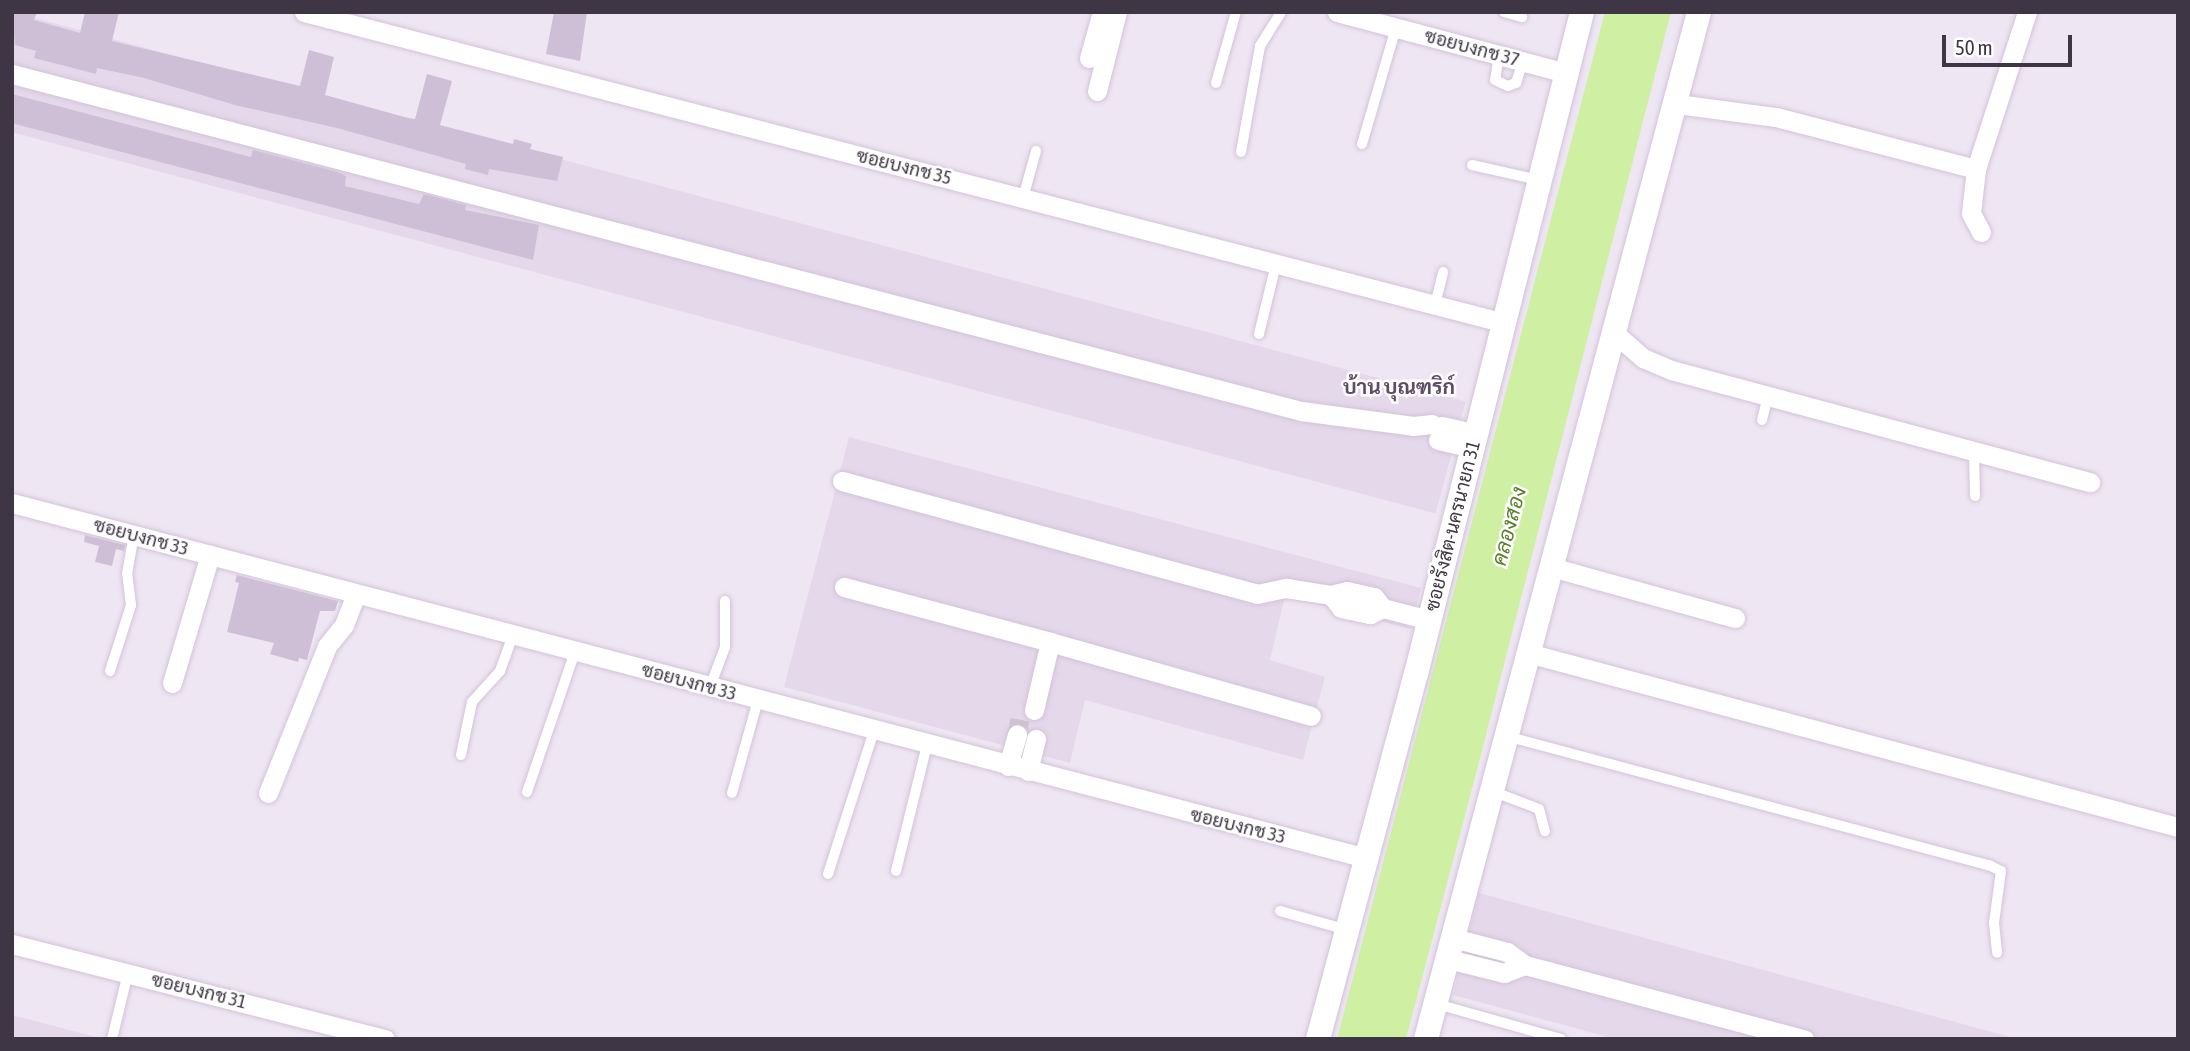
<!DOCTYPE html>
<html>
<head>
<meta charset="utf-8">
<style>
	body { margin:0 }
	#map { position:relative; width:2190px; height:1051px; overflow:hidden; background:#efe6f3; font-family:"Asap Condensed",Sarabun,sans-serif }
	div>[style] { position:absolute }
	.residential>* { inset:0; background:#e5d8eb; transform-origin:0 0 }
	.water>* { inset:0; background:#cfefa3 }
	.building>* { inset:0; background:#cebfd7 }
	.minor-tunnel>* { height:19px; margin-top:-9.5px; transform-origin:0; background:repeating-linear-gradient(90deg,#ccc3d0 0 19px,transparent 0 29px) }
	.roads { filter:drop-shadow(0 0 2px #d2c3d9) drop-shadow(0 0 2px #d2c3d9) }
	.service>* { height:10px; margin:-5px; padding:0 5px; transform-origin:5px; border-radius:5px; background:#fff }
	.minor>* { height:19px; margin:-9.5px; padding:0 9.5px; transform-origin:9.5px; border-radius:9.5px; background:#fff }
	.tertiary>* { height:24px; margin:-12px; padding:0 12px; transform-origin:12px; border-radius:12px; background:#fff }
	span { translate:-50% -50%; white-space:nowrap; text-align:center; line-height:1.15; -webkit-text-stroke:5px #fff; paint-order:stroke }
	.street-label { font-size:19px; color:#3f3645 }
	.neighbourhood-label { font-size:21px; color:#5e4d68; font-weight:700 }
	.water-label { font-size:21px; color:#598027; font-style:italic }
	.frame { position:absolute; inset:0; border:14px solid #3f3645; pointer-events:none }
	.scale { position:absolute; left:1942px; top:35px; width:130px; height:32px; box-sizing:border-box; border:4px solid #3f3645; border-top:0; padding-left:9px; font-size:21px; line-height:24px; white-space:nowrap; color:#3f3645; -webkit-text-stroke:5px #fff; paint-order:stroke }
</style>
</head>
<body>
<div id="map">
	<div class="residential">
		<div style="left:12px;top:12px;width:1505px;height:116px;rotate:15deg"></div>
		<div style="clip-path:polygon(849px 437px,1421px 588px,1410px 629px,1285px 596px,1270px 660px,1325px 677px,1303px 760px,1085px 700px,1070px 763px,784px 687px)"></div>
		<div style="clip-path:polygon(1479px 893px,2018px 1039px,1615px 1039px,1453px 995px)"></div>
		<div style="clip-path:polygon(12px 1015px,104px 1039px,12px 1039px)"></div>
	</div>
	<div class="water">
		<div style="clip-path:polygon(1605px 12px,1671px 12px,1478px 766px,1406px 1039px,1337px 1039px)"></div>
	</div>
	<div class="building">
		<div style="clip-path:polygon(12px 12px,37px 12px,34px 20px,80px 33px,85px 12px,119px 12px,112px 41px,300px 86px,309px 50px,334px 57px,325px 95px,408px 118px,415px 119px,427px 74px,452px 81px,440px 125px,513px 144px,514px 139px,532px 144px,530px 149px,563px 157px,557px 181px,489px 169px,488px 175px,465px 169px,466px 164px,337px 128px,235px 105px,144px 78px,97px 68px,96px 74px,34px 58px,36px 51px,15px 45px)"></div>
		<div style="clip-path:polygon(554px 12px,587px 12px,580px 61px,546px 54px)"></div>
		<div style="clip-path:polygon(12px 94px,251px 157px,253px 150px,338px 172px,346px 176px,345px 186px,419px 204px,424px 194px,466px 205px,465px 210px,539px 225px,533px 260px,19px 125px,12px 123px)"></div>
		<div style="clip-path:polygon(85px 535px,125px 545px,124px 551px,116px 549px,112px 566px,95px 562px,99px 546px,84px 542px)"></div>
		<div style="clip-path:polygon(237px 575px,338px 601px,335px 611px,320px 611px,307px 660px,299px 658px,298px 662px,270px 654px,274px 643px,227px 632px,239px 583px,235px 582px)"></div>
	</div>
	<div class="minor-tunnel">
		<div style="left:1017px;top:734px;width:15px;rotate:-79deg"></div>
	</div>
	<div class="roads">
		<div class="service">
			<div style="left:1504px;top:12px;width:19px;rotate:16deg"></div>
			<div style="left:1499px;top:55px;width:25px;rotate:99deg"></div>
			<div style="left:1495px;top:80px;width:14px;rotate:25deg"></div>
			<div style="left:1508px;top:86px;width:9px;rotate:-21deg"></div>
			<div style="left:1516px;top:83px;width:23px;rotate:-72deg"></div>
			<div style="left:1216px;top:83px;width:74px;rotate:-74.3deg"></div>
			<div style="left:1362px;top:144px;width:121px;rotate:-73.7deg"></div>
			<div style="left:1241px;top:152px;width:108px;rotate:-79.8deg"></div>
			<div style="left:1260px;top:46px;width:40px;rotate:-58deg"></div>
			<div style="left:1472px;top:165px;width:69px;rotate:12.6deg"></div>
			<div style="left:1023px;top:198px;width:49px;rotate:-74.5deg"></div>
			<div style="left:1435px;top:305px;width:34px;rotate:-76deg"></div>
			<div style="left:1259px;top:334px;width:72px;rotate:-76.3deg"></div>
			<div style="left:1762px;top:420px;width:25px;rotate:-76deg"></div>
			<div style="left:1974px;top:453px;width:43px;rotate:88.7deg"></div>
			<div style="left:110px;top:671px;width:69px;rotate:-72.3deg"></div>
			<div style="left:131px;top:605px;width:31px;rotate:-97deg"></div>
			<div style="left:127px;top:574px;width:40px;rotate:-80deg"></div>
			<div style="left:710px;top:687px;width:43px;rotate:-69.4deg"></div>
			<div style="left:725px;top:647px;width:46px;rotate:-90deg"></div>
			<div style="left:1506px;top:736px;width:500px;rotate:15deg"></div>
			<div style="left:1989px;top:865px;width:13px;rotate:27deg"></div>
			<div style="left:2001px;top:871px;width:52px;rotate:97.7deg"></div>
			<div style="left:1994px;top:923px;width:30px;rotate:84deg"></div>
			<div style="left:461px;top:755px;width:54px;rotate:-78.3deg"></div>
			<div style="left:472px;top:702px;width:42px;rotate:-47.9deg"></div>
			<div style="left:500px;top:671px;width:38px;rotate:-70deg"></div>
			<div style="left:1492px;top:791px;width:50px;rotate:21deg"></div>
			<div style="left:1539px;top:809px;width:23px;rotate:75deg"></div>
			<div style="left:527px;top:792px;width:148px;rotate:-71.1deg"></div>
			<div style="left:732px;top:793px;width:97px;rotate:-74.4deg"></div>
			<div style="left:896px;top:871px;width:130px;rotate:-76.2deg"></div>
			<div style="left:828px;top:874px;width:150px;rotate:-72.2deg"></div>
			<div style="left:1280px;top:911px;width:70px;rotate:15.8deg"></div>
			<div style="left:1437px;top:1004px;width:129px;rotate:15.8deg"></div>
			<div style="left:112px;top:1039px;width:68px;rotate:-76.4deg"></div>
		</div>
		<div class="minor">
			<div style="left:304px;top:12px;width:1241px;rotate:14.52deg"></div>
			<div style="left:1337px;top:12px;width:238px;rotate:14.9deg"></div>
			<div style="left:1089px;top:58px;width:48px;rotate:-74.2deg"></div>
			<div style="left:12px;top:74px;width:1332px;rotate:14.65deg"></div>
			<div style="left:1301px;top:411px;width:113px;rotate:7.6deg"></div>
			<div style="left:1413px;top:426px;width:19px;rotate:-6deg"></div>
			<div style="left:1097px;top:91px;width:81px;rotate:-75.8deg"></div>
			<div style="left:1677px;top:104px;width:100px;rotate:7.5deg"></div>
			<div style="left:1776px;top:117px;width:207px;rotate:14.6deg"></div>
			<div style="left:1981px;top:232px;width:21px;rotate:-118deg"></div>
			<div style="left:1971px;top:213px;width:44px;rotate:-83.5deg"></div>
			<div style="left:1976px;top:169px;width:165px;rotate:-72deg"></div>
			<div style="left:1611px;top:330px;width:43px;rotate:41.2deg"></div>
			<div style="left:1643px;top:358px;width:30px;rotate:23deg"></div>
			<div style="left:1671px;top:370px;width:434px;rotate:15deg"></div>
			<div style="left:1442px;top:426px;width:36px;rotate:13deg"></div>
			<div style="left:1438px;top:440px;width:36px;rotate:13deg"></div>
			<div style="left:842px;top:481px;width:430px;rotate:15.2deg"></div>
			<div style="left:1257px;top:594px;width:30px;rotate:-12deg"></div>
			<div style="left:1286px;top:588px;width:46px;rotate:8.8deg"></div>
			<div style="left:1331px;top:595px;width:16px;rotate:-14deg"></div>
			<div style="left:1347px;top:591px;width:28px;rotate:13deg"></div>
			<div style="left:1374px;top:597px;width:14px;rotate:51deg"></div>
			<div style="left:1383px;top:608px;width:48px;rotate:14.6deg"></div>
			<div style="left:12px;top:503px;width:1400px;rotate:14.69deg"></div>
			<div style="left:1551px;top:567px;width:191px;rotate:15.5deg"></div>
			<div style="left:844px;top:587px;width:213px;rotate:14.9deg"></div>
			<div style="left:1331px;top:595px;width:16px;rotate:52deg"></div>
			<div style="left:1341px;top:608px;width:30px;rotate:12deg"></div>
			<div style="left:1370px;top:614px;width:14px;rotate:-25deg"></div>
			<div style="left:1528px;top:653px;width:673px;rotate:14.99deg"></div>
			<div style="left:172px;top:683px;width:134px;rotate:-73.5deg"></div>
			<div style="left:1034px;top:710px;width:70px;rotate:-76.8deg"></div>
			<div style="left:1050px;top:642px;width:271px;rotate:15.8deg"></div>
			<div style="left:1008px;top:766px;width:33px;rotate:-74deg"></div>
			<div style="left:1028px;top:771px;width:33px;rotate:-76deg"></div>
			<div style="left:268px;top:793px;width:158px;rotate:-68.1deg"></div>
			<div style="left:327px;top:646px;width:27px;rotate:-51deg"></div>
			<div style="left:344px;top:625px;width:33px;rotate:-69deg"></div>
			<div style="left:1453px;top:938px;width:56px;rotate:14.5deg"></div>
			<div style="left:1507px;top:952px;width:22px;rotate:36deg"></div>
			<div style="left:1525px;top:965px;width:289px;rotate:14.9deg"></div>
			<div style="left:12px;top:944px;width:385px;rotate:14.3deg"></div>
			<div style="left:1448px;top:959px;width:58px;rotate:14deg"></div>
			<div style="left:1504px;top:973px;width:22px;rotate:-21deg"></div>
		</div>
		<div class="tertiary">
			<div style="left:1318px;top:1039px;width:378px;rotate:-75deg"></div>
			<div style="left:1416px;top:674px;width:682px;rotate:-75.92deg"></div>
			<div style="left:1426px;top:1039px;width:1063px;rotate:-75.11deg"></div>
		</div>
	</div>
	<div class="street-label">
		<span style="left:1472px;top:48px;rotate:15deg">ซอยบงกช 37</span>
		<span style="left:904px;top:167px;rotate:14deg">ซอยบงกช 35</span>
		<span style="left:1453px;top:526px;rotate:-76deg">ซอยรังสิต-นครนายก 31</span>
		<span style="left:141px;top:537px;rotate:15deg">ซอยบงกช 33</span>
		<span style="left:689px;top:682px;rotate:15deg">ซอยบงกช 33</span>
		<span style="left:1238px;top:826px;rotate:14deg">ซอยบงกช 33</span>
		<span style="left:199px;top:991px;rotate:14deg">ซอยบงกช 31</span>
	</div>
	<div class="neighbourhood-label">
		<span style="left:1399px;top:386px">บ้าน บุณฑริก์</span>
	</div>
	<div class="water-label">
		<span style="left:1508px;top:526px;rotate:-75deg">คลองสอง</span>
	</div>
	<div class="frame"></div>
	<div class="scale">50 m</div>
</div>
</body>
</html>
